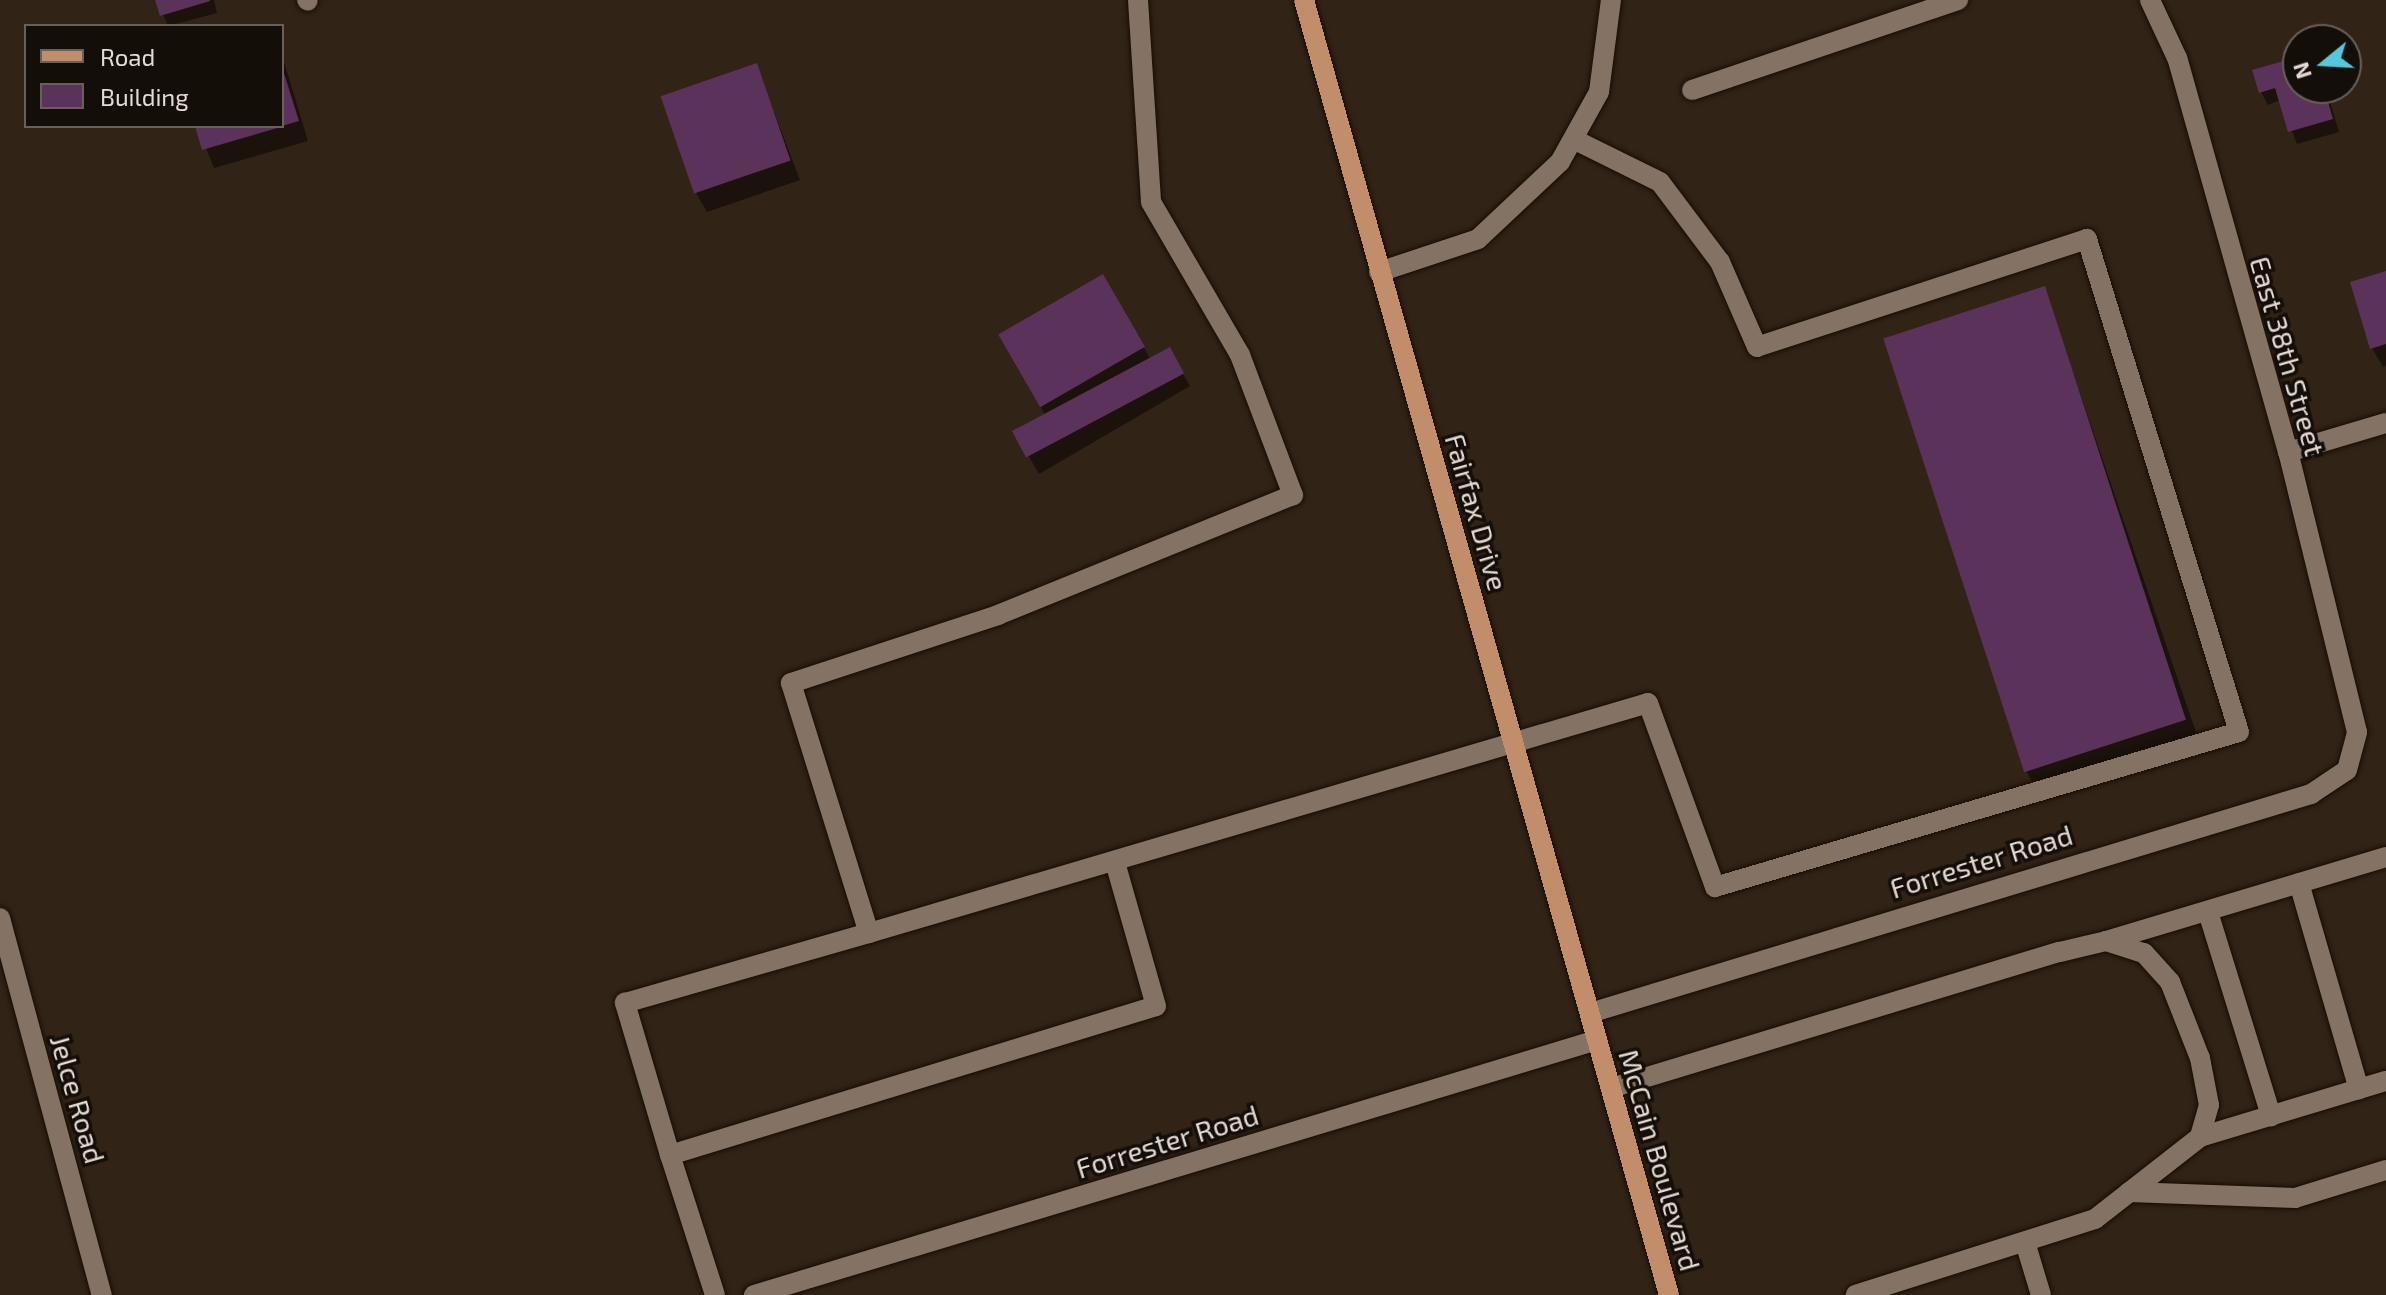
<!DOCTYPE html>
<html>
<head>
<meta charset="utf-8">
<style>
	body { margin:0 }
	#map { position:relative; width:2386px; height:1295px; overflow:hidden; background:#312316; font-family:"Exo 2",sans-serif }
	div>[style] { position:absolute }
	.shadow>* { inset:0; background:#0007 }
	.building>* { inset:0; background:#5b325a; transform-origin:0 0 }
	.roads { filter:drop-shadow(0 0 2px #180c03) drop-shadow(0 0 2px #180c03) }
	.minor>* { height:20px; margin:-10px; padding:0 10px; transform-origin:10px; border-radius:10px; background:#847364 }
	.major>* { height:20px; margin:-10px; padding:0 10px; transform-origin:10px; border-radius:10px; background:#c28d6b }
	span { translate:-50% -50%; white-space:nowrap; text-align:center; line-height:1.15; -webkit-text-stroke:7px #140e09; paint-order:stroke }
	.street-label { font-size:28px; color:#e5dbd3 }
	.legend { position:absolute; left:24px; top:24px; width:260px; height:104px; box-sizing:border-box; background:#140e09; border:2px solid #68605a; margin:0; padding:10px 14px; list-style:none; font-size:24px; color:#e5dbd3 }
	.legend li { display:flex; align-items:center; gap:16px; height:40px }
	.legend b { width:40px; border:2px solid #68605a }
	.north { position:absolute; left:2282px; top:24px; width:80px; height:80px; box-sizing:border-box; background:#140e09; border:2px solid #68605a; border-radius:50%; rotate:252deg; font-size:22px; font-weight:700; line-height:32px; text-align:center; color:#e5dbd3 }
	.north::after { content:''; display:block; margin:auto; width:28px; height:36px; background:#53cadc; clip-path:polygon(50% 0,100% 100%,50% 72%,0 100%) }
</style>
</head>
<body>
<div id="map">
	<div class="shadow">
		<div style="clip-path:polygon(157px 0,214px 0,217px 13px,168px 26px)"></div>
		<div style="clip-path:polygon(282px 55px,308px 141px,214px 168px,197px 126px,282px 126px)"></div>
		<div style="clip-path:polygon(2298px 59px,2298px 88px,2326px 88px,2339px 132px,2297px 144px,2280px 100px,2268px 105px,2261px 92px)"></div>
		<div style="clip-path:polygon(756px 65px,800px 180px,707px 212px,696px 193px)"></div>
		<div style="clip-path:polygon(2386px 273px,2386px 366px,2383px 367px,2372px 348px)"></div>
		<div style="clip-path:polygon(1103px 277px,1151px 360px,1169px 350px,1190px 386px,1039px 474px,1018px 438px,1048px 420px,1000px 335px)"></div>
		<div style="clip-path:polygon(2044px 288px,2200px 744px,2041px 796px,2026px 771px)"></div>
	</div>
	<div class="building">
		<div style="clip-path:polygon(155px 0,210px 0,210px 1px,160px 16px)"></div>
		<div style="clip-path:polygon(2298px 57px,2298px 88px,2324px 88px,2333px 119px,2288px 132px,2275px 88px,2259px 93px,2252px 70px)"></div>
		<div style="left:757px;top:63px;width:103px;height:102px;rotate:71deg"></div>
		<div style="clip-path:polygon(282px 67px,299px 121px,282px 126px)"></div>
		<div style="clip-path:polygon(195px 126px,280px 126px,281px 127px,202px 150px)"></div>
		<div style="clip-path:polygon(2386px 271px,2386px 344px,2370px 349px,2350px 282px)"></div>
		<div style="left:1103px;top:274px;width:84px;height:121px;rotate:60deg"></div>
		<div style="left:2045px;top:286px;width:456px;height:170px;rotate:72deg"></div>
		<div style="left:1170px;top:347px;width:30px;height:179px;rotate:62deg"></div>
	</div>
	<div class="roads">
		<div class="minor">
			<div style="left:307px;top:0;width:1px;rotate:45deg"></div>
			<div style="left:1138px;top:0;width:202px;rotate:86.3deg"></div>
			<div style="left:1151px;top:202px;width:177px;rotate:59.8deg"></div>
			<div style="left:1240px;top:355px;width:150px;rotate:69.3deg"></div>
			<div style="left:1293px;top:495px;width:318px;rotate:157.9deg"></div>
			<div style="left:998px;top:615px;width:218px;rotate:161.8deg"></div>
			<div style="left:791px;top:683px;width:262px;rotate:72.7deg"></div>
			<div style="left:869px;top:933px;width:812px;rotate:-16.45deg"></div>
			<div style="left:1648px;top:703px;width:196px;rotate:70deg"></div>
			<div style="left:1715px;top:887px;width:546px;rotate:-16.48deg"></div>
			<div style="left:2239px;top:732px;width:516px;rotate:-107.14deg"></div>
			<div style="left:2087px;top:239px;width:347px;rotate:161.9deg"></div>
			<div style="left:1757px;top:347px;width:93px;rotate:-113.5deg"></div>
			<div style="left:1720px;top:262px;width:100px;rotate:-126.9deg"></div>
			<div style="left:1660px;top:182px;width:95px;rotate:-153.7deg"></div>
			<div style="left:1692px;top:90px;width:281px;rotate:-18.7deg"></div>
			<div style="left:1379px;top:272px;width:104px;rotate:-18.4deg"></div>
			<div style="left:1478px;top:239px;width:112px;rotate:-43.2deg"></div>
			<div style="left:1560px;top:162px;width:80px;rotate:-60.9deg"></div>
			<div style="left:1599px;top:92px;width:93px;rotate:-82.6deg"></div>
			<div style="left:2288px;top:452px;width:102px;rotate:-16.5deg"></div>
			<div style="left:2299px;top:883px;width:215px;rotate:73.8deg"></div>
			<div style="left:2208px;top:912px;width:214px;rotate:72.8deg"></div>
			<div style="left:0;top:918px;width:391px;rotate:74.9deg"></div>
			<div style="left:2106px;top:941px;width:292px;rotate:-16.7deg"></div>
			<div style="left:1590px;top:1013px;width:754px;rotate:-16.9deg"></div>
			<div style="left:2311px;top:794px;width:43px;rotate:-33.7deg"></div>
			<div style="left:2347px;top:770px;width:39px;rotate:-75deg"></div>
			<div style="left:2357px;top:732px;width:288px;rotate:-103.8deg"></div>
			<div style="left:2288px;top:452px;width:409px;rotate:-105.7deg"></div>
			<div style="left:2177px;top:58px;width:64px;rotate:-115deg"></div>
			<div style="left:1611px;top:1088px;width:469px;rotate:-16.9deg"></div>
			<div style="left:2060px;top:952px;width:47px;rotate:-13.4deg"></div>
			<div style="left:2106px;top:941px;width:40px;rotate:18deg"></div>
			<div style="left:2144px;top:953px;width:39px;rotate:48deg"></div>
			<div style="left:2170px;top:982px;width:82px;rotate:68.5deg"></div>
			<div style="left:2200px;top:1058px;width:48px;rotate:79.2deg"></div>
			<div style="left:2209px;top:1105px;width:33px;rotate:106deg"></div>
			<div style="left:2200px;top:1137px;width:133px;rotate:142deg"></div>
			<div style="left:2095px;top:1219px;width:251px;rotate:162.4deg"></div>
			<div style="left:2200px;top:1137px;width:194px;rotate:-16.8deg"></div>
			<div style="left:670px;top:1155px;width:159px;rotate:-106.5deg"></div>
			<div style="left:625px;top:1003px;width:254px;rotate:-16deg"></div>
			<div style="left:2129px;top:1192px;width:166px;rotate:2.1deg"></div>
			<div style="left:2295px;top:1198px;width:95px;rotate:-17.1deg"></div>
			<div style="left:2025px;top:1242px;width:55px;rotate:73.2deg"></div>
			<div style="left:715px;top:1295px;width:147px;rotate:-107.8deg"></div>
			<div style="left:670px;top:1155px;width:508px;rotate:-17.04deg"></div>
			<div style="left:1156px;top:1006px;width:150px;rotate:-105.9deg"></div>
			<div style="left:754px;top:1295px;width:881px;rotate:-16.83deg"></div>
		</div>
		<div class="major">
			<div style="left:1304px;top:0;width:1345px;rotate:74.26deg"></div>
		</div>
	</div>
	<div class="street-label">
		<span style="left:2288px;top:356px;rotate:74deg">East 38th Street</span>
		<span style="left:1477px;top:512px;rotate:74deg">Fairfax Drive</span>
		<span style="left:1981px;top:861px;rotate:-17deg">Forrester Road</span>
		<span style="left:78px;top:1099px;rotate:74deg">Jelce Road</span>
		<span style="left:1167px;top:1141px;rotate:-17deg">Forrester Road</span>
		<span style="left:1660px;top:1160px;rotate:74deg">McCain Boulevard</span>
	</div>
	<ul class="legend">
	<li><b style="height:10px;background:#c28d6b"></b>Road</li>
	<li><b style="height:22px;background:#5b325a"></b>Building</li>
	</ul>
	<div class="north">N</div>
</div>
</body>
</html>
